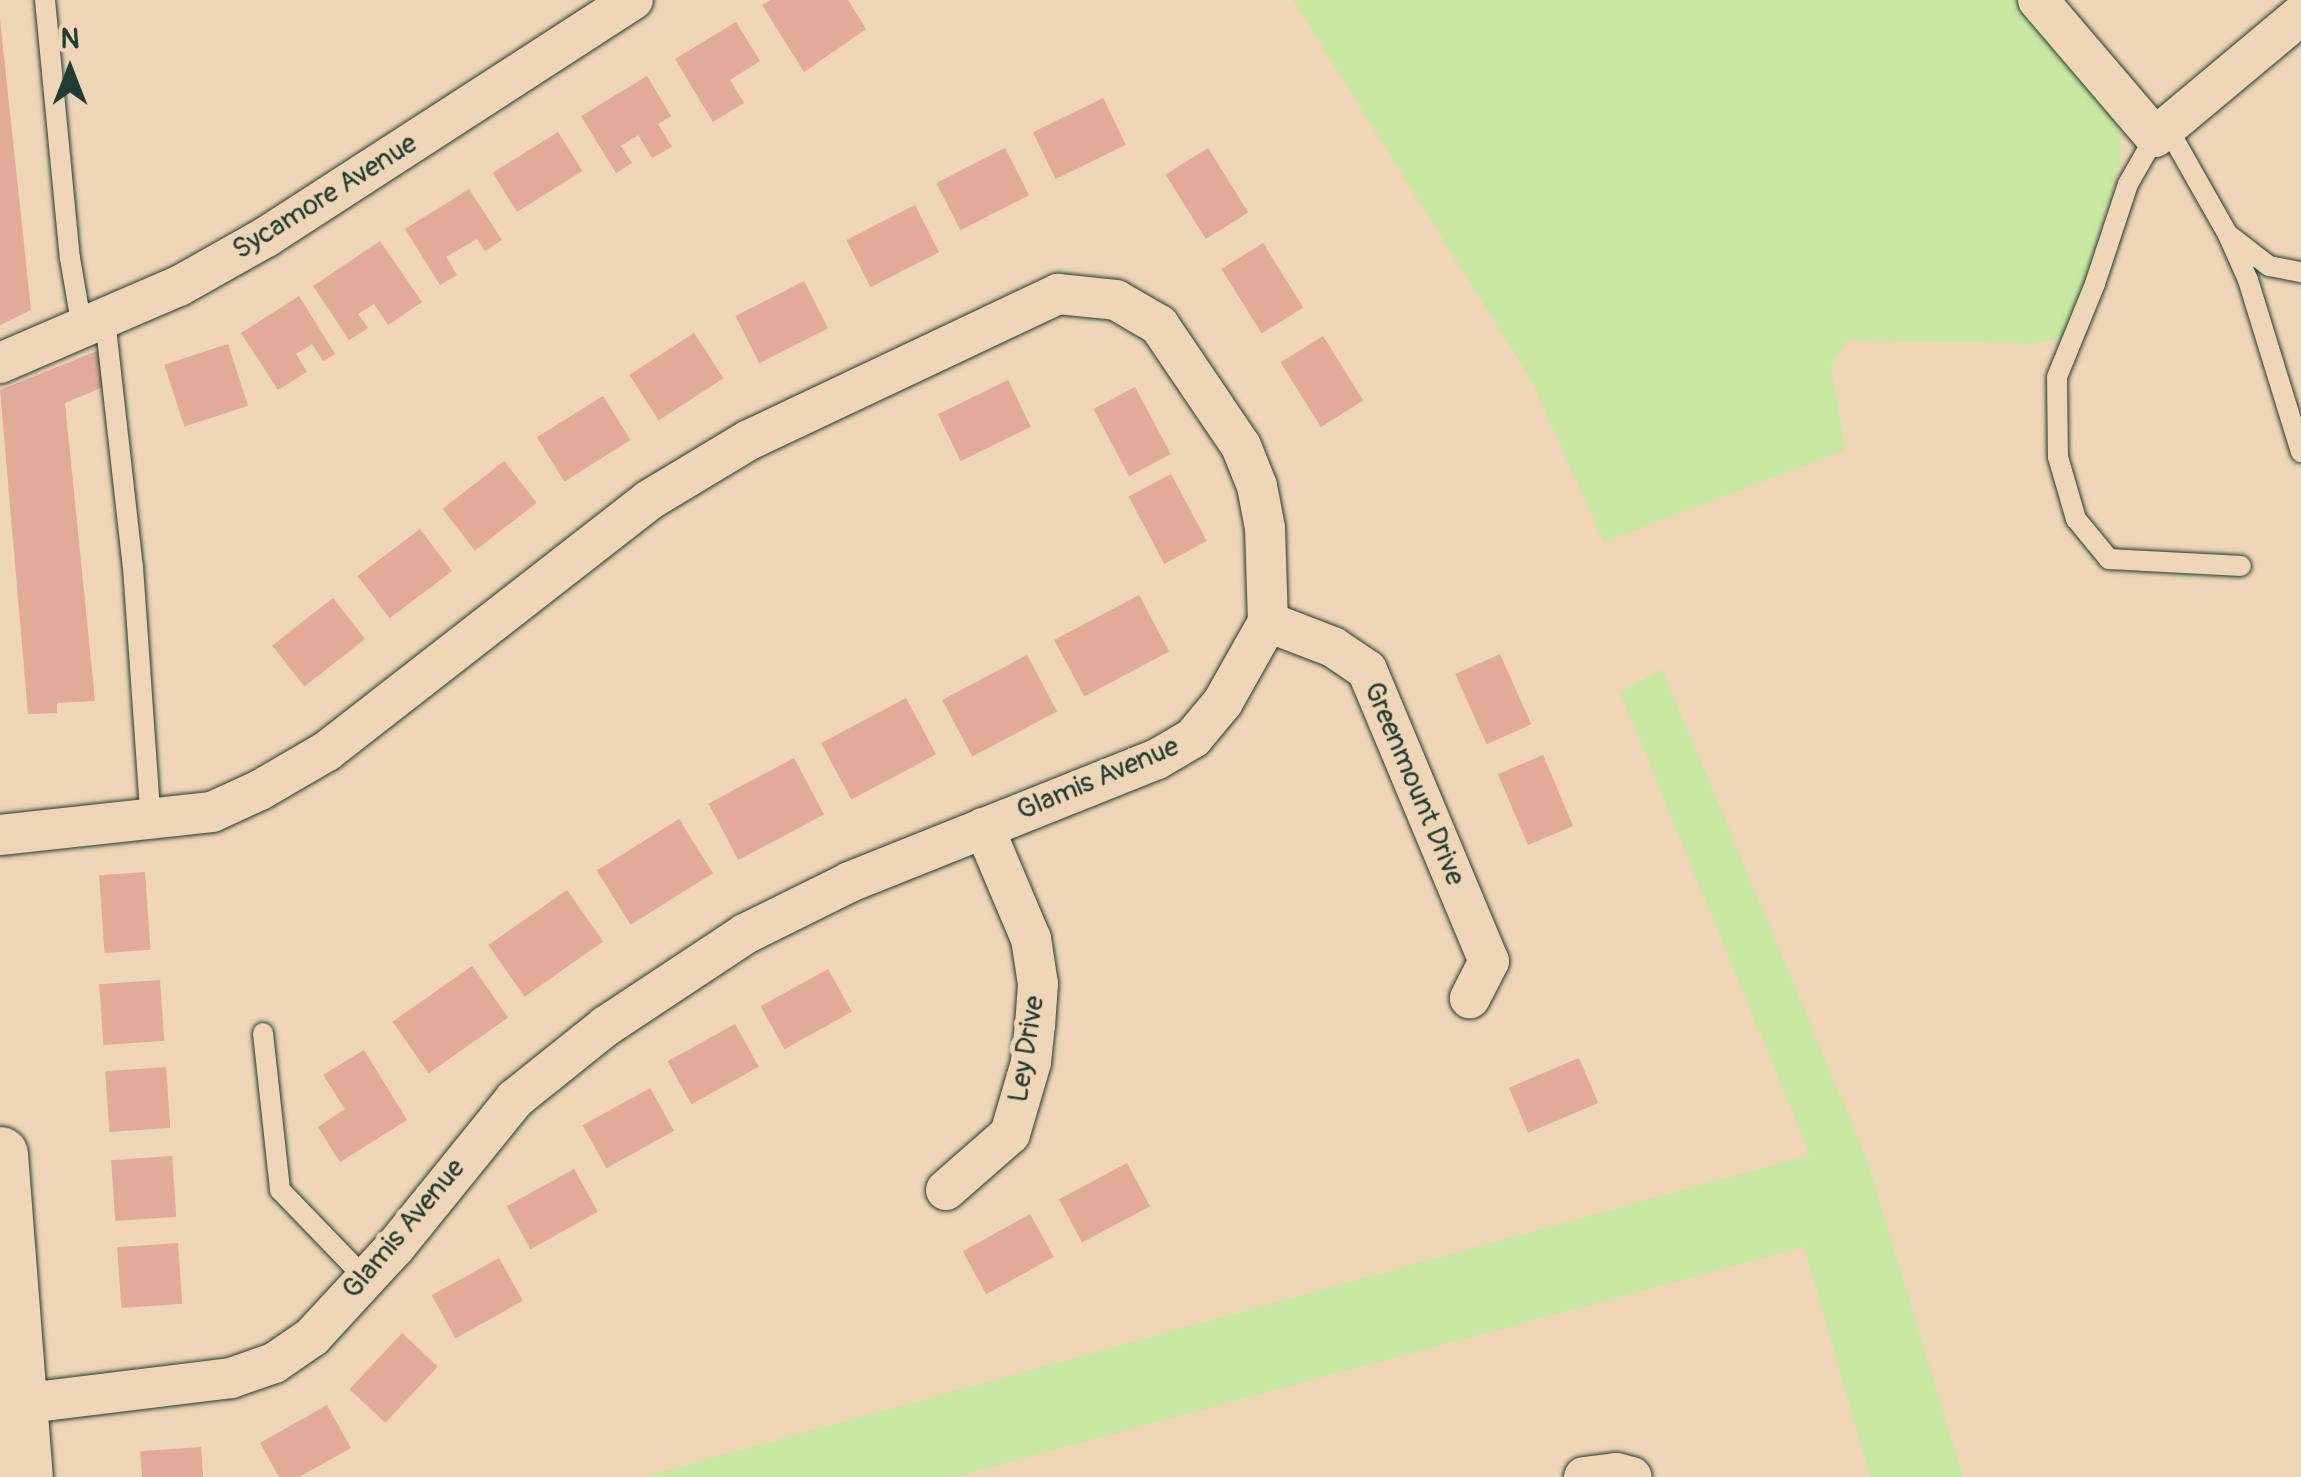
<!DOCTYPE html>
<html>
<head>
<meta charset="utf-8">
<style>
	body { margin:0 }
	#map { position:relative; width:2301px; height:1477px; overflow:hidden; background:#edd5b5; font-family:Pangolin,sans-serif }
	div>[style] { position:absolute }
	.green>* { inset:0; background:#c8e8a1 }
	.building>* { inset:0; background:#e1aa99; transform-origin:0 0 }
	.roads { filter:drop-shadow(0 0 2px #1f3d34) drop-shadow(0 0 2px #1f3d34) }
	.service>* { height:20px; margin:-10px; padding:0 10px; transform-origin:10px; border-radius:10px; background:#edd5b5 }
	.minor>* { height:40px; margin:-20px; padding:0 20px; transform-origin:20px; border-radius:20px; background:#edd5b5 }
	.primary>* { height:55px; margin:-27.5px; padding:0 27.5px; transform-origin:27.5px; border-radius:27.5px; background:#edd5b5 }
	span { translate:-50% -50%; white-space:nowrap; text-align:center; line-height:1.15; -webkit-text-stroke:10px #edd5b5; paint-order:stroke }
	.street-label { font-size:28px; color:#1f3d34 }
	.north { position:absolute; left:20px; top:20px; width:100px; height:100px; -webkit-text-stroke:8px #edd5b5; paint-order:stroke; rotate:0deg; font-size:28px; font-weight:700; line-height:40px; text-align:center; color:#1f3d34 }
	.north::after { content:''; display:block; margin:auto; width:35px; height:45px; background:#1f3d34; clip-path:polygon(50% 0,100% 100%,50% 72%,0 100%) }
</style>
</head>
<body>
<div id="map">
	<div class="green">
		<div style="clip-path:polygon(1293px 0,2017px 0,2106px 108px,2122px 137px,2120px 163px,2069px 328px,2057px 339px,2032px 344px,1848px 340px,1831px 365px,1845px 450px,1604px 542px,1531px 380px)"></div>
		<div style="clip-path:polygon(1662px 669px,1867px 1160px,1963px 1477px,1870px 1477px,1804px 1247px,954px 1477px,643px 1477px,1810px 1155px,1620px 692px)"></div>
	</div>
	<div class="building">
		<div style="clip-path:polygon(770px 0,848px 0,866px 29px,804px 72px,762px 5px)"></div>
		<div style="clip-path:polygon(0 19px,31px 310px,0 325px)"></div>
		<div style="clip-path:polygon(736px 22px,760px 61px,730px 80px,744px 103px,713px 122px,675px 59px)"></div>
		<div style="clip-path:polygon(647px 76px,671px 116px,658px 124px,672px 147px,652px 158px,638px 135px,621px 146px,632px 163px,616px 173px,581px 116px)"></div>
		<div style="left:1103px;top:98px;width:52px;height:78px;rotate:64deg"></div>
		<div style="left:558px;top:132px;width:46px;height:77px;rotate:58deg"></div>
		<div style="left:1005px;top:148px;width:53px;height:77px;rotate:63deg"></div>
		<div style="left:1208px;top:148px;width:76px;height:50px;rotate:58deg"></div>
		<div style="clip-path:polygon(469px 189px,502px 240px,485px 251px,477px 239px,446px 257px,457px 275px,440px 285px,405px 229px)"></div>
		<div style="left:915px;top:205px;width:53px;height:77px;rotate:63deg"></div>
		<div style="clip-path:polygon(380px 241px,422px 302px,388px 325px,374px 304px,358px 314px,368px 328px,349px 340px,313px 286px)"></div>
		<div style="left:1263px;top:243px;width:76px;height:49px;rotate:58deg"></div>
		<div style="left:804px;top:281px;width:53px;height:77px;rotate:63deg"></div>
		<div style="clip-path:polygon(299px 296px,335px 354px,323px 361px,312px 344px,296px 354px,307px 372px,278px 390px,241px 333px)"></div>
		<div style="left:694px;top:333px;width:54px;height:77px;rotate:57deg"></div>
		<div style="left:1323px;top:336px;width:76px;height:50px;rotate:58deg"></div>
		<div style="left:228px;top:344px;width:65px;height:67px;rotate:72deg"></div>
		<div style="clip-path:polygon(102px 349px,110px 384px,65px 403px,95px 701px,57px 703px,57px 713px,28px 714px,0 390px)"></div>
		<div style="left:1008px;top:380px;width:52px;height:78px;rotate:64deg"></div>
		<div style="left:1135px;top:387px;width:76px;height:47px;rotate:62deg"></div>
		<div style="left:603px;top:396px;width:52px;height:78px;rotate:58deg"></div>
		<div style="left:504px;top:461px;width:53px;height:78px;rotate:52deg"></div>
		<div style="left:1171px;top:474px;width:76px;height:48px;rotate:62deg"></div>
		<div style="left:420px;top:529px;width:53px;height:78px;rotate:53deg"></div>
		<div style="left:1139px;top:595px;width:64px;height:96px;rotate:62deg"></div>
		<div style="left:333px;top:598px;width:52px;height:77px;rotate:52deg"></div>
		<div style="left:1500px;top:654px;width:77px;height:49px;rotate:66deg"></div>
		<div style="left:1027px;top:655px;width:64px;height:96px;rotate:62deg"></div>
		<div style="left:906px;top:698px;width:64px;height:96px;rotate:62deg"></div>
		<div style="left:1543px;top:755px;width:77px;height:49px;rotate:67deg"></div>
		<div style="left:794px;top:758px;width:64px;height:97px;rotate:62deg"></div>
		<div style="left:679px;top:819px;width:64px;height:97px;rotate:58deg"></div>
		<div style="left:145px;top:872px;width:78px;height:46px;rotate:86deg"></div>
		<div style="left:567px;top:890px;width:63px;height:96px;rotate:55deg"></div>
		<div style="left:472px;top:966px;width:63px;height:97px;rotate:55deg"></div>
		<div style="left:828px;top:969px;width:49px;height:77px;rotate:61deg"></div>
		<div style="left:160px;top:980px;width:61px;height:61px;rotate:86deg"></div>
		<div style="left:735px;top:1024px;width:49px;height:77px;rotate:61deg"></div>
		<div style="clip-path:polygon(364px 1050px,407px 1120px,340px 1162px,318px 1127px,345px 1109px,323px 1075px)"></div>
		<div style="left:1579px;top:1058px;width:49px;height:76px;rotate:67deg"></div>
		<div style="left:166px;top:1067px;width:61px;height:61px;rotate:86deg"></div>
		<div style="left:650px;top:1088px;width:49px;height:77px;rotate:61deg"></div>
		<div style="left:172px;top:1156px;width:61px;height:61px;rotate:86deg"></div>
		<div style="left:1127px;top:1163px;width:49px;height:77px;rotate:62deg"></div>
		<div style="left:574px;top:1169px;width:49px;height:77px;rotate:61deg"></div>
		<div style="left:1030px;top:1214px;width:49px;height:77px;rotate:61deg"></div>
		<div style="left:178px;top:1243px;width:61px;height:61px;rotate:86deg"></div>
		<div style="left:499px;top:1258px;width:49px;height:77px;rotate:61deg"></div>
		<div style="left:402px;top:1333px;width:49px;height:77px;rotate:43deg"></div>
		<div style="clip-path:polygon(327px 1405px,351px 1448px,299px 1477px,279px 1477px,260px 1443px)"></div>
		<div style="left:201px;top:1447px;width:30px;height:61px;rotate:86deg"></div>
	</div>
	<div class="roads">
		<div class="service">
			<div style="left:45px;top:0;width:259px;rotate:84.5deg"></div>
			<div style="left:70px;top:258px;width:71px;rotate:80.3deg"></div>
			<div style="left:2167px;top:127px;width:124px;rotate:60.5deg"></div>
			<div style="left:2228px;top:235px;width:49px;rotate:66deg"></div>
			<div style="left:2248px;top:280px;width:180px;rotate:72.9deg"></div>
			<div style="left:2155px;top:137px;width:54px;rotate:119.9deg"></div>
			<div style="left:2128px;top:184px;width:105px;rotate:108.3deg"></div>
			<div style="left:2095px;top:284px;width:100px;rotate:112.2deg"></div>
			<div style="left:2057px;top:377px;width:80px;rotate:89.3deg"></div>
			<div style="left:2058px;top:457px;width:65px;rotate:73.8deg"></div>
			<div style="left:2076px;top:519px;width:52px;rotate:50.5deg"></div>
			<div style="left:2109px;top:559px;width:132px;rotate:3deg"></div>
			<div style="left:2230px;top:236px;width:49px;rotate:37.6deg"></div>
			<div style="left:2269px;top:266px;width:33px;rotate:11deg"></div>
			<div style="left:105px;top:319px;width:250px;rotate:83.6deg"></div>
			<div style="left:133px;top:567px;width:256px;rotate:86deg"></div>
			<div style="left:263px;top:1033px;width:158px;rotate:83.8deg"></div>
			<div style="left:280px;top:1190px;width:122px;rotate:46deg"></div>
		</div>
		<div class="minor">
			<div style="left:2038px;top:0;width:180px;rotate:49.5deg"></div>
			<div style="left:2155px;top:137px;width:190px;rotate:-39.9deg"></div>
			<div style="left:0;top:363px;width:195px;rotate:-23.3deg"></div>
			<div style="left:179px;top:286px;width:100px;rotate:-29.4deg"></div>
			<div style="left:266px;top:237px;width:437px;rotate:-32.9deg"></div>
			<div style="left:1268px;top:622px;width:70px;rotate:21deg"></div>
			<div style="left:1333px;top:647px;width:41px;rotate:34.1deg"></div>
			<div style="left:1367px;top:670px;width:316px;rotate:67.3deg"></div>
			<div style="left:1489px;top:961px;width:42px;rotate:117.2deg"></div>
			<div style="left:0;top:835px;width:213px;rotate:-6.2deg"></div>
			<div style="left:212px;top:812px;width:53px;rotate:-24.6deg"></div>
			<div style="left:260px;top:790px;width:78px;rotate:-30.2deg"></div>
			<div style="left:327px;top:751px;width:408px;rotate:-37.9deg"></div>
			<div style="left:649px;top:500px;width:117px;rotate:-31deg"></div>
			<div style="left:749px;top:440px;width:342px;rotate:-25.3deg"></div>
			<div style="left:1058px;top:294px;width:58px;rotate:5.9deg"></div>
			<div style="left:1116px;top:300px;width:50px;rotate:30.2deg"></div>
			<div style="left:1159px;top:325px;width:146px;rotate:55.9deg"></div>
			<div style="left:1241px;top:446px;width:43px;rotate:68.2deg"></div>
			<div style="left:1257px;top:486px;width:43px;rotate:79.2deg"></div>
			<div style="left:1265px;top:528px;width:94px;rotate:88.2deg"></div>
			<div style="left:1268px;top:622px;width:92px;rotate:119.4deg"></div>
			<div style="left:1223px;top:702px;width:47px;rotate:129.8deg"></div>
			<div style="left:1193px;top:738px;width:42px;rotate:149.7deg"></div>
			<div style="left:1157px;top:759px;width:331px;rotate:158.2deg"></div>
			<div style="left:850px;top:882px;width:117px;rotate:153.7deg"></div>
			<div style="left:745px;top:934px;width:167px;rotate:146.5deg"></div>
			<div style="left:606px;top:1026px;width:117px;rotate:141.3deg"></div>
			<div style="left:515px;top:1099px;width:191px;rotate:129deg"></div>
			<div style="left:395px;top:1247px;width:122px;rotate:132.7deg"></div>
			<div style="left:312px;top:1337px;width:46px;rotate:145.6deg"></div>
			<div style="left:274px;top:1363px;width:46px;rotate:160.8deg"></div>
			<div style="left:231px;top:1378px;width:215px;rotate:173deg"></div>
			<div style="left:946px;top:1190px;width:85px;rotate:-41.2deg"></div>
			<div style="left:1010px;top:1134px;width:75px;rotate:-73.7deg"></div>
			<div style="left:1031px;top:1062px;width:36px;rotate:-84deg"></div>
			<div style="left:1035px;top:1026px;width:42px;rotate:-85.9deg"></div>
			<div style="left:1038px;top:984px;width:46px;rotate:-98.8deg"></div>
			<div style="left:1031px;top:939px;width:121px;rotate:-112.9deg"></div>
			<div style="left:1584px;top:1477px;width:32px;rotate:-7deg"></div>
			<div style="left:1616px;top:1473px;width:16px;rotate:14deg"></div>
		</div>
		<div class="primary">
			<div style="left:0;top:1154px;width:324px;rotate:85.6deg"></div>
		</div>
	</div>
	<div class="street-label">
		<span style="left:325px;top:197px;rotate:-32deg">Sycamore Avenue</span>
		<span style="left:1098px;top:779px;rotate:-23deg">Glamis Avenue</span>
		<span style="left:1414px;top:784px;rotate:67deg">Greenmount Drive</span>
		<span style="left:1027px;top:1049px;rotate:-81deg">Ley Drive</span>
		<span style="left:404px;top:1229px;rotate:-50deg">Glamis Avenue</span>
	</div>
	<div class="north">N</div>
</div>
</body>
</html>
